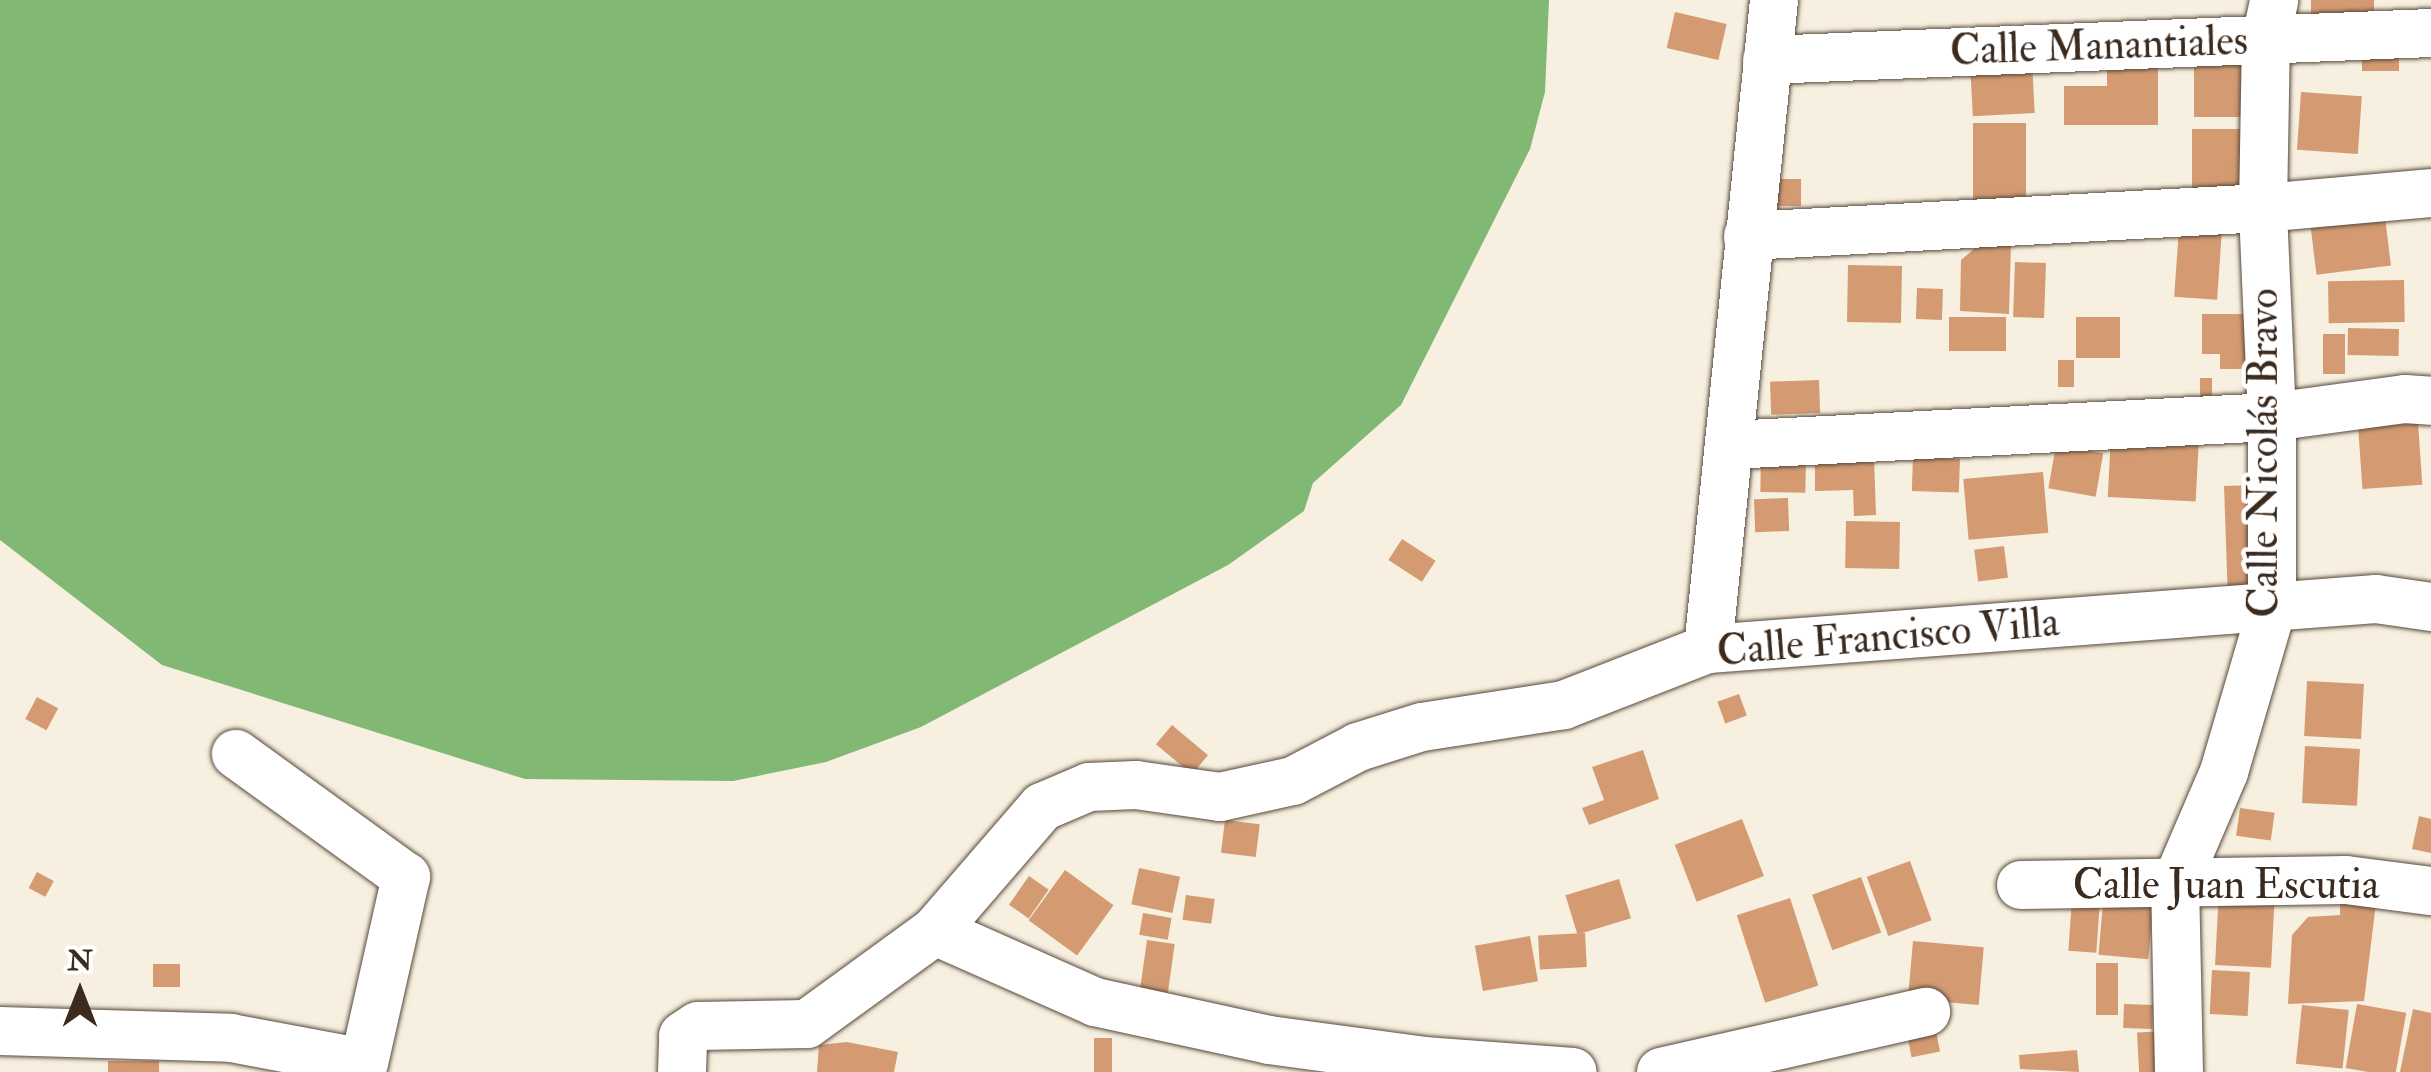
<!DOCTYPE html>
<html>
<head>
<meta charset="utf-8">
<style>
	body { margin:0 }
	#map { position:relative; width:2431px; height:1072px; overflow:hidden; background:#f7efdf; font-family:"IM FELL Double Pica",serif }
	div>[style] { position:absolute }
	.forest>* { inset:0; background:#80b874 }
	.building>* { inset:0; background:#d49b72; transform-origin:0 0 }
	.roads { filter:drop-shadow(0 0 2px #57483b) drop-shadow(0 0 2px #57483b) }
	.minor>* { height:48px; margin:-24px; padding:0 24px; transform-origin:24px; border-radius:24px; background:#fff }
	span { translate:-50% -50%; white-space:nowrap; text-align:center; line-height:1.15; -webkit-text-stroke:9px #fff; paint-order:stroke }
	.street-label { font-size:42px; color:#3b2a1e }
	.north { position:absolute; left:30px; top:942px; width:100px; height:100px; -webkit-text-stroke:8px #fff; paint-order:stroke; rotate:0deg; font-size:28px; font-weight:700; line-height:40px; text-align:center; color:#3b2a1e }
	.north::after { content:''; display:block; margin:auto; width:35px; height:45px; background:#3b2a1e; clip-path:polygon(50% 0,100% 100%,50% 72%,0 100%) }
</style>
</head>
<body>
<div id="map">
	<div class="forest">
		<div style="clip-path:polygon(0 0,1549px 0,1545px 92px,1530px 149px,1401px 405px,1313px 483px,1304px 511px,1228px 565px,921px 727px,826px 762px,733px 781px,525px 779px,162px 665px,0 540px)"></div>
	</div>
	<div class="building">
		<div style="left:2311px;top:0;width:63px;height:23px"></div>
		<div style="left:1675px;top:12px;width:53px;height:37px;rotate:13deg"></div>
		<div style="left:2362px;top:41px;width:37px;height:30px"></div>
		<div style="left:2194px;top:54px;width:60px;height:63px"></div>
		<div style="clip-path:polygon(2107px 58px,2158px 58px,2158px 125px,2064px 125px,2064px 86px,2107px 86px)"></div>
		<div style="left:2032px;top:61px;width:52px;height:62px;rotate:87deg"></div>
		<div style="left:2301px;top:92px;width:61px;height:58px;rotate:4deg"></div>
		<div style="left:1973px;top:123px;width:53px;height:85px"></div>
		<div style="left:2192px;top:129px;width:66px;height:70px"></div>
		<div style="left:1774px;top:179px;width:27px;height:27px"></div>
		<div style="left:2384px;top:209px;width:57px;height:75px;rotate:83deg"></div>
		<div style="left:2179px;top:228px;width:43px;height:69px;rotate:4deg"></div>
		<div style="clip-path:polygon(2011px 243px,2009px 314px,1960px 311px,1961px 260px,1980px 244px)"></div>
		<div style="left:2015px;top:262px;width:31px;height:55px;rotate:2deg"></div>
		<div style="left:1848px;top:265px;width:54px;height:57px;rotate:1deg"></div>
		<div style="left:2404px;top:280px;width:42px;height:76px;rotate:89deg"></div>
		<div style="left:1917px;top:288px;width:26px;height:31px;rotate:2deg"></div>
		<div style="clip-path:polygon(2202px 314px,2246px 314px,2246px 369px,2220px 369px,2220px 354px,2202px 354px)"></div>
		<div style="left:1949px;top:317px;width:57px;height:34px"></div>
		<div style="left:2076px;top:317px;width:44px;height:41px"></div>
		<div style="left:2348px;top:328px;width:51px;height:27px;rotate:1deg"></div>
		<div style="left:2323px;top:334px;width:22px;height:40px"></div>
		<div style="left:2058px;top:360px;width:16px;height:27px"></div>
		<div style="left:2200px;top:378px;width:12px;height:19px"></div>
		<div style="left:1819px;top:380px;width:33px;height:49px;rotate:88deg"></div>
		<div style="left:2418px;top:423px;width:62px;height:60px;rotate:86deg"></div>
		<div style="left:2111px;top:435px;width:88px;height:62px;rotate:3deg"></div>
		<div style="left:2056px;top:445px;width:48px;height:44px;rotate:10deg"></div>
		<div style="left:1761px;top:455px;width:45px;height:37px;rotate:1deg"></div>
		<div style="clip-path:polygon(1874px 457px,1876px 515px,1854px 516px,1853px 490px,1815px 491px,1815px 460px)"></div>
		<div style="left:1913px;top:457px;width:47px;height:34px;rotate:2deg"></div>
		<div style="left:2043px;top:472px;width:61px;height:80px;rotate:85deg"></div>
		<div style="left:2255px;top:485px;width:107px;height:31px;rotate:88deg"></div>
		<div style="left:1788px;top:498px;width:33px;height:34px;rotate:88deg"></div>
		<div style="left:1846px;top:521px;width:54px;height:47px;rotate:1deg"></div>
		<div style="left:1402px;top:539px;width:40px;height:25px;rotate:33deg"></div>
		<div style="left:2004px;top:546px;width:32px;height:30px;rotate:83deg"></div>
		<div style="left:2307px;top:681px;width:57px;height:55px;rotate:3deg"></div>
		<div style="left:1739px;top:694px;width:23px;height:23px;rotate:70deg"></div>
		<div style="left:37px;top:697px;width:24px;height:25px;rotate:28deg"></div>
		<div style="left:1172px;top:725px;width:47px;height:25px;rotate:40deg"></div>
		<div style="left:2305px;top:746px;width:55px;height:57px;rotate:3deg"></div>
		<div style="clip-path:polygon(1643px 750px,1659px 799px,1589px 825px,1582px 808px,1604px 800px,1592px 767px)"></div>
		<div style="left:2240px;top:808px;width:35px;height:28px;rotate:8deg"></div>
		<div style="clip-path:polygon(2419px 816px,2431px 819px,2431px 853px,2412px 849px)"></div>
		<div style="left:1742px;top:819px;width:61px;height:72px;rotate:69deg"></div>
		<div style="left:1225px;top:820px;width:35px;height:33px;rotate:7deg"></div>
		<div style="left:1910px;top:861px;width:63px;height:46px;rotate:70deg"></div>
		<div style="left:1139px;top:868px;width:42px;height:37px;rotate:12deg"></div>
		<div style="left:1065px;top:870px;width:60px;height:62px;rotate:36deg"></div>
		<div style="left:37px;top:872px;width:19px;height:18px;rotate:28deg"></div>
		<div style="left:1029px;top:876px;width:24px;height:35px;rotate:35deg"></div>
		<div style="left:1861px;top:877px;width:59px;height:52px;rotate:70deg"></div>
		<div style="left:1619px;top:879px;width:41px;height:56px;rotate:73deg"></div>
		<div style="left:2219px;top:890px;width:56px;height:75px;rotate:3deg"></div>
		<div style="left:1186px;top:895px;width:29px;height:25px;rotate:8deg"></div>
		<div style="clip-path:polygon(2377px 895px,2364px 1001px,2288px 1004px,2292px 935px,2308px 917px,2340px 915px,2340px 898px)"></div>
		<div style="left:1790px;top:898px;width:92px;height:56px;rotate:72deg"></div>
		<div style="left:2072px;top:899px;width:28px;height:52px;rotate:4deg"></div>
		<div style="left:2103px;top:903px;width:50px;height:52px;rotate:5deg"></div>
		<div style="left:1143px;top:913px;width:29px;height:22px;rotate:10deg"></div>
		<div style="left:1585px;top:933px;width:34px;height:47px;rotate:87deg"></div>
		<div style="left:1530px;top:936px;width:46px;height:56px;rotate:80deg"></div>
		<div style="left:1147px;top:940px;width:28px;height:49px;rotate:8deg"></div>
		<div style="left:1913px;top:941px;width:71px;height:58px;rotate:5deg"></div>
		<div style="left:2096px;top:963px;width:22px;height:52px"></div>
		<div style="left:153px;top:964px;width:27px;height:23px"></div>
		<div style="left:2212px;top:970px;width:38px;height:44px;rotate:3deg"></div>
		<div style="left:2124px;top:1004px;width:29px;height:24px;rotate:2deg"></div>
		<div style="left:2357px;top:1004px;width:50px;height:65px;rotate:10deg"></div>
		<div style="left:2302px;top:1005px;width:47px;height:59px;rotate:6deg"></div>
		<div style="clip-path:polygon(2413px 1009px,2431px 1013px,2431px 1072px,2400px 1072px)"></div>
		<div style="left:1936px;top:1031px;width:21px;height:29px;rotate:79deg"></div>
		<div style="left:2166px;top:1031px;width:41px;height:29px;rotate:87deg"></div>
		<div style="left:1094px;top:1038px;width:18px;height:34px"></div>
		<div style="clip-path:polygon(847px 1042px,898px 1052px,894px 1072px,817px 1072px,819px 1045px)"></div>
		<div style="clip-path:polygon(2077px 1050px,2079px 1072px,2020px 1069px,2019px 1055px)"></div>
		<div style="left:159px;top:1061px;width:11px;height:51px;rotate:90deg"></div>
	</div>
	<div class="roads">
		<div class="minor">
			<div style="left:1767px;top:60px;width:665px;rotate:-2.33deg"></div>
			<div style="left:1748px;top:236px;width:516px;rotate:-3.11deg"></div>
			<div style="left:2263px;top:208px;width:169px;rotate:-5.1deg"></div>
			<div style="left:1730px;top:445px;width:543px;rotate:-2.96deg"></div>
			<div style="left:2272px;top:417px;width:134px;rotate:-7.7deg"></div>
			<div style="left:2405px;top:399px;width:26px;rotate:4deg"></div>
			<div style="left:1708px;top:649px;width:652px;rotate:-84.19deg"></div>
			<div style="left:2021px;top:885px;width:325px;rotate:-0.9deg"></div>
			<div style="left:2346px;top:880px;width:86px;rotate:7.4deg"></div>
			<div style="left:935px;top:931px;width:175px;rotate:23.9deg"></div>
			<div style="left:1095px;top:1002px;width:178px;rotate:12.3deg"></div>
			<div style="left:1269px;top:1040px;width:156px;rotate:7.7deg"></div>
			<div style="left:1424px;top:1061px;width:149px;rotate:4.2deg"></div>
			<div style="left:0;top:1031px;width:231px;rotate:1.7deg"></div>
			<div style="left:231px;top:1038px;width:135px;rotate:10.6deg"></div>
			<div style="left:364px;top:1063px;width:191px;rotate:-77.3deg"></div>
			<div style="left:406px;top:877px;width:210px;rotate:-144.1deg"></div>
			<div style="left:682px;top:1072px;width:36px;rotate:-88deg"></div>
			<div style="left:683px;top:1036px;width:18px;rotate:-34deg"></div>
			<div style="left:698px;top:1026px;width:109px;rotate:-1.1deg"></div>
			<div style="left:807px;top:1024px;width:158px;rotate:-36deg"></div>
			<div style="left:935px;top:931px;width:164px;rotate:-49.2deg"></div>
			<div style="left:1042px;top:807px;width:51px;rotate:-23.1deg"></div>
			<div style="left:1089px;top:787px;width:47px;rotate:-2.4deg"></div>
			<div style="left:1136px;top:785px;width:85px;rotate:8.1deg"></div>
			<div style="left:1220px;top:797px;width:75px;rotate:-12.4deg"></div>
			<div style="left:1293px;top:781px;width:73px;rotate:-27.6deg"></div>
			<div style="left:1358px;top:747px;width:67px;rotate:-17.4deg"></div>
			<div style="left:1422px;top:727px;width:144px;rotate:-8.8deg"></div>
			<div style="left:1564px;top:705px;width:155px;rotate:-21.3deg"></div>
			<div style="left:1708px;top:649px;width:670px;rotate:-4.28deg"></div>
			<div style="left:2376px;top:599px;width:56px;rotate:8.3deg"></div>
			<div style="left:1661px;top:1072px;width:272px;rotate:-12.8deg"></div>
			<div style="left:2179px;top:1072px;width:186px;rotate:-91.2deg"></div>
			<div style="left:2175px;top:886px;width:124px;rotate:-66.7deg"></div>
			<div style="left:2224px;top:772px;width:171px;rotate:-73.7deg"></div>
			<div style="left:2272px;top:608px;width:191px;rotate:-90deg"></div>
			<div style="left:2272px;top:417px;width:209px;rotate:-92.5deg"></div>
			<div style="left:2263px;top:208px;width:169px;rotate:-89deg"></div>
			<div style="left:2266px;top:39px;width:40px;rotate:-78deg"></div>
		</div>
	</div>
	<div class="street-label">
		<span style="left:2099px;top:46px;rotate:-2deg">Calle Manantiales</span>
		<span style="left:2264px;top:453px;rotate:-90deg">Calle Nicolás Bravo</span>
		<span style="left:1888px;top:637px;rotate:-5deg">Calle Francisco Villa</span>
		<span style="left:2226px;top:885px">Calle Juan Escutia</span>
	</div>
	<div class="north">N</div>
</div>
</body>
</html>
